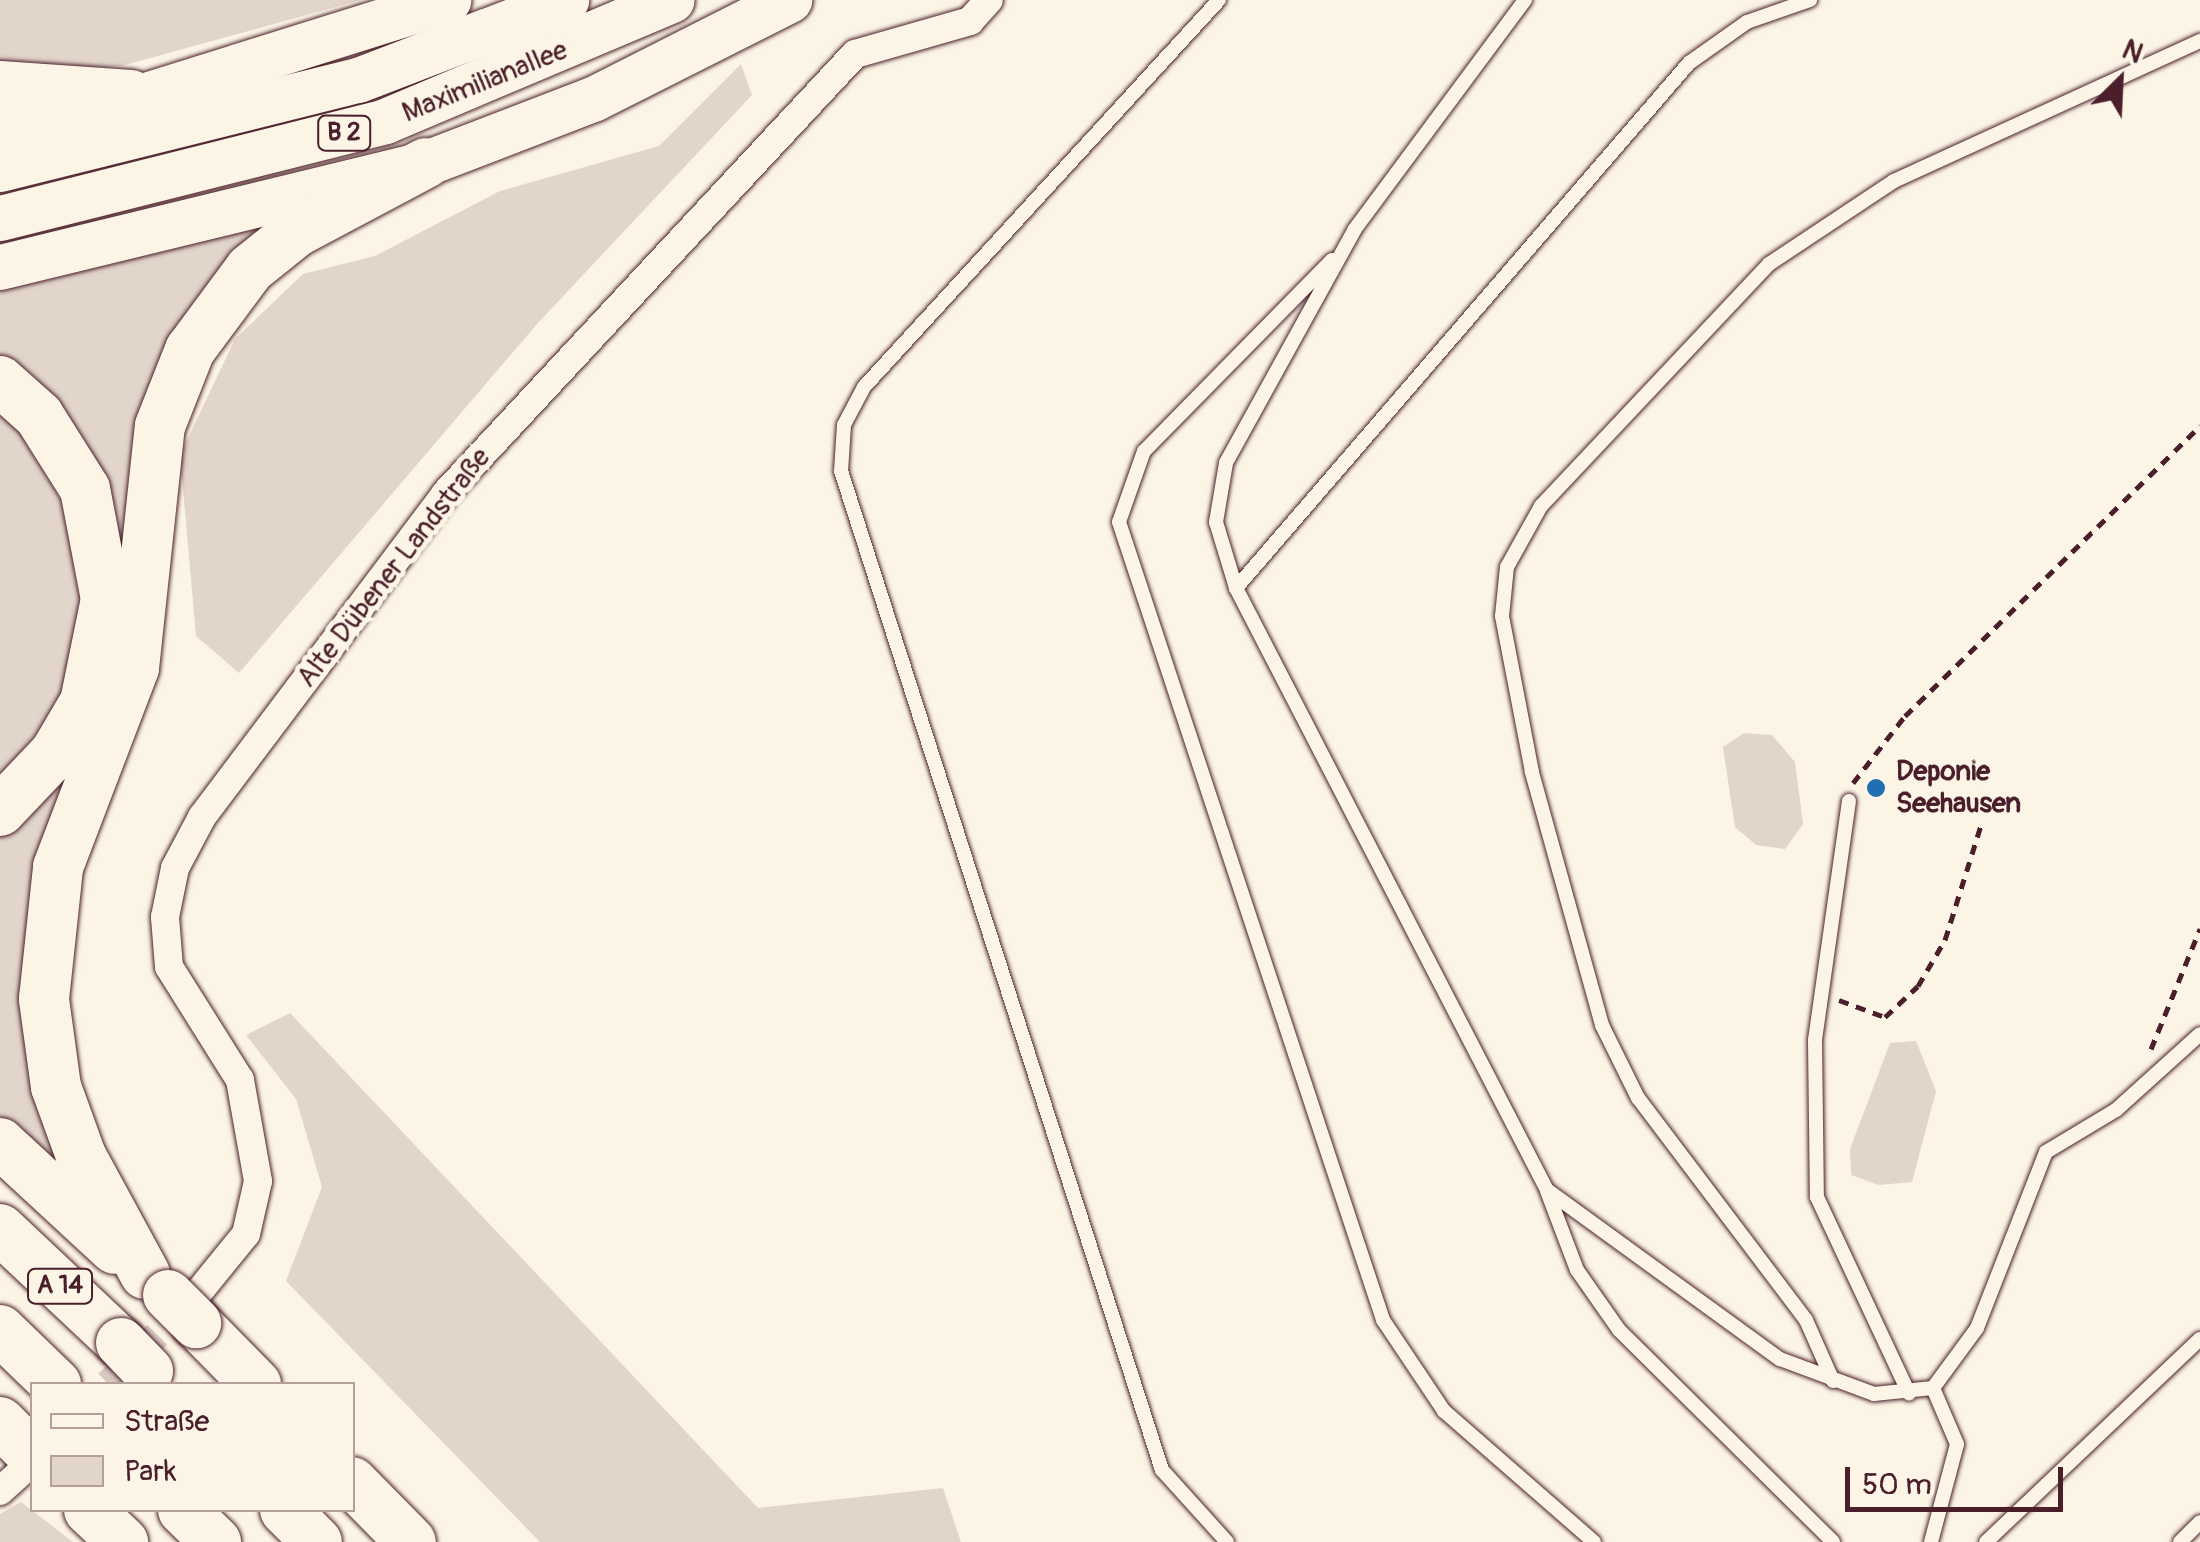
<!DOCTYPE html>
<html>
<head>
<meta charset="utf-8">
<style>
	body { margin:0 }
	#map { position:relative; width:2200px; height:1542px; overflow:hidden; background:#fcf5e5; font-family:Pangolin,sans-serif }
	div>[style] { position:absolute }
	.green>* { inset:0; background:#e2d5ca }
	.minor-tunnel>* { height:28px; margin-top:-14px; transform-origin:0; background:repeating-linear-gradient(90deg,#d8cac0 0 28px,transparent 0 42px) }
	.path>* { height:5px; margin-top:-2.5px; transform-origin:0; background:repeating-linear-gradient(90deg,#4a1f2b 0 10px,transparent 0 18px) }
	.roads { filter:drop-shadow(0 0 2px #4a1f2b) drop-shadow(0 0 2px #4a1f2b) }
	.service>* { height:14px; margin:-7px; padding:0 7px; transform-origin:7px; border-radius:7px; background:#fcf5e5 }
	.minor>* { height:28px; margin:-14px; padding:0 14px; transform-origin:14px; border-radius:14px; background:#fcf5e5 }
	.trunk>* { height:45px; margin:-22.5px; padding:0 22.5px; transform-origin:22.5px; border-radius:22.5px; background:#fcf5e5 }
	.motorway>* { height:50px; margin:-25px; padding:0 25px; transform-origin:25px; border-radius:25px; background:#fcf5e5 }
	.bridges { filter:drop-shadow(0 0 2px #4a1f2b) drop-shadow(0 0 2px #4a1f2b) }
	.motorway-bridge>* { height:50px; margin:-25px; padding:0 25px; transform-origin:25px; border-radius:25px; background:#fcf5e5 }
	.dots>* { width:28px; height:28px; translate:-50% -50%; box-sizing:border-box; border:5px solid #fcf5e5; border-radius:50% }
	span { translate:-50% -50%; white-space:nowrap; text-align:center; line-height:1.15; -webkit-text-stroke:10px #fcf5e5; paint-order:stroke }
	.shield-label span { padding:2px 8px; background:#fcf5e5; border:2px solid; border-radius:8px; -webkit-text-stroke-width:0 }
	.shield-label { font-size:25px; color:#4a1f2b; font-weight:700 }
	.street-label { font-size:28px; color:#4a1f2b }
	.poi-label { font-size:28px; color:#4a1f2b; font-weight:700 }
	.left { translate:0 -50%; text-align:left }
	.legend { position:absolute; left:30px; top:1382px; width:325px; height:130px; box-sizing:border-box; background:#fcf5e5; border:2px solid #b59f9b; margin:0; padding:12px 18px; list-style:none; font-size:30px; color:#4a1f2b }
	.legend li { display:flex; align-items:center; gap:20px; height:50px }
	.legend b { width:50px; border:2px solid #b59f9b }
	.north { position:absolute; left:2070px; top:30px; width:100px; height:100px; -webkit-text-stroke:8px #fcf5e5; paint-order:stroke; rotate:24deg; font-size:28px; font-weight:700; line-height:40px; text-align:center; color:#4a1f2b }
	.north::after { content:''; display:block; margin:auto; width:35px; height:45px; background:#4a1f2b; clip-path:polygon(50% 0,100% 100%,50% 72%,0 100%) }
	.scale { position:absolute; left:1845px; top:1467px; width:218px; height:45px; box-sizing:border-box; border:5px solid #4a1f2b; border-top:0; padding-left:12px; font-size:30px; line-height:35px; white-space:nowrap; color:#4a1f2b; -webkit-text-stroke:8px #fcf5e5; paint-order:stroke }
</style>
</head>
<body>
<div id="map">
	<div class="green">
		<div style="clip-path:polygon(0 0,361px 0,121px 66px,11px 73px,0 70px)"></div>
		<div style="clip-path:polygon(741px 64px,752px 95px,537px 324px,239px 673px,196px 636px,180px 455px,235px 339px,303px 274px,375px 256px,500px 191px,659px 146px)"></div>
		<div style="clip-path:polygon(268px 225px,127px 542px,117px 539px,0 357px,0 285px)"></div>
		<div style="clip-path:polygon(0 410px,37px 444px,75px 536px,86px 610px,68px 693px,0 780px)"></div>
		<div style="clip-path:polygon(1744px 733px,1772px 735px,1795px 762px,1803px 824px,1785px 849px,1756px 845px,1735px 827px,1723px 747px)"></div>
		<div style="clip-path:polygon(57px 775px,67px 792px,59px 1146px,48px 1160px,0 1116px,0 825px)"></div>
		<div style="clip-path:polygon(290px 1013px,758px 1508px,943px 1488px,961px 1542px,540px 1542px,286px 1281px,322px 1187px,296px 1099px,246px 1035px)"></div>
		<div style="clip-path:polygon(1916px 1041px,1936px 1091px,1912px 1182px,1879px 1185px,1851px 1175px,1850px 1149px,1890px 1043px)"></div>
		<div style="clip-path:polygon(21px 1502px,73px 1542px,0 1542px,0 1514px)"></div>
	</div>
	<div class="minor-tunnel">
		<div style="left:108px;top:1384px;width:116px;rotate:-45deg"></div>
	</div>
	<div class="path">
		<div style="left:1853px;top:783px;width:85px;rotate:-52.2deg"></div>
		<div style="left:1905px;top:716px;width:414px;rotate:-44.5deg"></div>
		<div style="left:1839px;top:1000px;width:49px;rotate:20.3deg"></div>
		<div style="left:1885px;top:1017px;width:45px;rotate:-43.2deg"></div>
		<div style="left:1918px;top:986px;width:53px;rotate:-59.6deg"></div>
		<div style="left:1945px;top:940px;width:124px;rotate:-72.6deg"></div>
		<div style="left:2151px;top:1049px;width:130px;rotate:-67.8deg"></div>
	</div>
	<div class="roads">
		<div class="service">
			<div style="left:1219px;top:0;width:525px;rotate:132.53deg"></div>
			<div style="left:864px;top:387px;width:43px;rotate:117.8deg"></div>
			<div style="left:844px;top:425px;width:46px;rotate:93.7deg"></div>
			<div style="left:841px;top:471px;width:1049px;rotate:72.19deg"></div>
			<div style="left:1162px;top:1470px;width:97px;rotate:47.9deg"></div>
			<div style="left:1525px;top:0;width:285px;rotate:126.6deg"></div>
			<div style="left:1355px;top:229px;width:267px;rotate:118.9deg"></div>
			<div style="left:1226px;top:463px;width:60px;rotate:99.6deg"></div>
			<div style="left:1216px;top:522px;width:69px;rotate:73.1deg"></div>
			<div style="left:1236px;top:588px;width:678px;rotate:62.68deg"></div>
			<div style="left:1547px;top:1190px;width:288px;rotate:36deg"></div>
			<div style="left:1780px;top:1359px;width:100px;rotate:20.4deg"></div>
			<div style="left:1874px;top:1394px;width:59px;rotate:-5.8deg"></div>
			<div style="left:1933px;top:1388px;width:74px;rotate:-53.7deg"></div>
			<div style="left:1977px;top:1328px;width:189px;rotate:-68.6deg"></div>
			<div style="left:2046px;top:1152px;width:82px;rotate:-31deg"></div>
			<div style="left:2116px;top:1110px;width:113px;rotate:-42.1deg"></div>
			<div style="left:1332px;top:260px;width:268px;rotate:134.5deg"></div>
			<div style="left:1144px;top:451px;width:75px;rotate:109.4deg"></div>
			<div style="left:1119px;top:522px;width:841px;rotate:71.69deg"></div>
			<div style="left:1383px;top:1320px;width:110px;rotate:56.2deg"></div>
			<div style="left:1444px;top:1411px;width:199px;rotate:41.1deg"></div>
			<div style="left:1236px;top:588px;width:693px;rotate:-49.21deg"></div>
			<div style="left:1689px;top:63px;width:71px;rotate:-35.3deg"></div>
			<div style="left:1747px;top:22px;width:67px;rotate:-19.2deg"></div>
			<div style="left:1849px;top:801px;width:242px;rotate:98.1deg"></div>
			<div style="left:1815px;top:1041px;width:156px;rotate:89.3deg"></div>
			<div style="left:1817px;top:1197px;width:217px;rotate:64.9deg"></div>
			<div style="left:1547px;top:1191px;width:85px;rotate:69.2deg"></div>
			<div style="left:1577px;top:1270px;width:73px;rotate:55deg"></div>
			<div style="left:1619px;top:1330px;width:301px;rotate:44.7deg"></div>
			<div style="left:1833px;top:1381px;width:67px;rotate:-113.9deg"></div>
			<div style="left:1806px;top:1320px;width:278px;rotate:-127.1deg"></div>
			<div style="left:1638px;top:1098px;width:81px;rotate:-116.3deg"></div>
			<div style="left:1602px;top:1025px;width:263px;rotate:-105.5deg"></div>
			<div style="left:1532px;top:772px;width:159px;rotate:-100.9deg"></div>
			<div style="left:1502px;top:616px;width:49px;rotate:-84.2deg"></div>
			<div style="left:1507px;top:567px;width:70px;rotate:-60.9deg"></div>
			<div style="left:1541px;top:506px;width:332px;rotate:-46.7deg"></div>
			<div style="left:1769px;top:264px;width:150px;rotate:-33.6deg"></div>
			<div style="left:1894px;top:181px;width:337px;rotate:-24.6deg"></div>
			<div style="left:1931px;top:1542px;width:101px;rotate:-75.1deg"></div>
			<div style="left:1957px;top:1444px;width:61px;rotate:-113.2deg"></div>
			<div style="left:1986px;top:1542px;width:295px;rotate:-43.5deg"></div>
			<div style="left:2180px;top:1542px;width:28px;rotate:-45deg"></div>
		</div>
		<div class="minor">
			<div style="left:198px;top:1293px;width:76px;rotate:-50.9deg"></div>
			<div style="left:246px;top:1234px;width:54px;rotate:-77.2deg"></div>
			<div style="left:258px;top:1181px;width:103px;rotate:-100.1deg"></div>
			<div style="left:240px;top:1080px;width:133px;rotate:-122.1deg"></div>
			<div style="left:169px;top:967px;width:50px;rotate:-94.6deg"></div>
			<div style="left:165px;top:917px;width:50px;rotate:-78.5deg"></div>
			<div style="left:175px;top:868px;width:58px;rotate:-62.1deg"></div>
			<div style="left:202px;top:817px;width:404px;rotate:-53deg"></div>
			<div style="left:445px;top:494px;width:601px;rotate:-47.02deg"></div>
			<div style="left:855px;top:54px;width:120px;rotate:-16deg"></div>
			<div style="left:970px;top:21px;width:28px;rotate:-48deg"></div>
			<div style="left:0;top:1491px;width:25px;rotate:-42deg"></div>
		</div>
		<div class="trunk">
			<div style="left:0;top:129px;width:103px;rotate:-11.2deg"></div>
			<div style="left:101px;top:109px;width:364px;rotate:-17.4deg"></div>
			<div style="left:0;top:169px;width:369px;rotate:-14deg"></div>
			<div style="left:358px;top:80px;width:223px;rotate:-21deg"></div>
			<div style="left:0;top:218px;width:397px;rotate:-14.1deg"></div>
			<div style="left:385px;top:121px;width:311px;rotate:-22.9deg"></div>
			<div style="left:0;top:267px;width:439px;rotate:-13.7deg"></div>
			<div style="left:426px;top:163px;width:179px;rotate:-21deg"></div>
			<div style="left:593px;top:99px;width:220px;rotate:-26.8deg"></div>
		</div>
		<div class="motorway">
			<div style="left:0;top:86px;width:131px;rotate:3.9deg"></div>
			<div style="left:0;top:381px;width:52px;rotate:41.9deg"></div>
			<div style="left:39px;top:416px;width:86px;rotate:57.8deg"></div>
			<div style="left:85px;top:489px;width:112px;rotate:79.2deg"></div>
			<div style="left:106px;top:599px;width:105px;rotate:101.5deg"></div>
			<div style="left:85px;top:702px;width:59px;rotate:120.5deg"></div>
			<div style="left:55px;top:753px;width:80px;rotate:133.5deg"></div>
			<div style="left:0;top:1143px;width:156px;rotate:42.7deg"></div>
			<div style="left:0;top:1229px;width:166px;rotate:43.3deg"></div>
			<div style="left:145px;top:1274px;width:134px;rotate:-118.5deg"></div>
			<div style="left:81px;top:1156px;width:73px;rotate:-109.9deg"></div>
			<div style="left:56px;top:1087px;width:89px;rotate:-97.8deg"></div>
			<div style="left:44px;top:999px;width:133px;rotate:-83.9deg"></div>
			<div style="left:58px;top:867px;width:213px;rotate:-69.1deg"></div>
			<div style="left:134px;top:668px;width:243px;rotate:-83.9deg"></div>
			<div style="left:160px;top:426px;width:82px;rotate:-68.5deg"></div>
			<div style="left:190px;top:350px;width:101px;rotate:-53.5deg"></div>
			<div style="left:250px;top:269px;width:59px;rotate:-38.8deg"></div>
			<div style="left:296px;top:232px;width:147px;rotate:-28deg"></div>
			<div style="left:196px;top:1323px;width:86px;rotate:45.5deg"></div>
			<div style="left:0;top:1330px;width:78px;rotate:44deg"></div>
			<div style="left:0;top:1422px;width:45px;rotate:45deg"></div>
			<div style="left:352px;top:1482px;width:84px;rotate:45.5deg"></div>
			<div style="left:89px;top:1510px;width:47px;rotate:43.3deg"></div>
			<div style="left:183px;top:1510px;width:46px;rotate:44.1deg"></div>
			<div style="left:285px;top:1510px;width:45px;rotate:45deg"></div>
		</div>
	</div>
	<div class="bridges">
		<div class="motorway-bridge">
			<div style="left:168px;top:1295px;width:40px;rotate:45deg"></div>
			<div style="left:121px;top:1343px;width:39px;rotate:46deg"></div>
		</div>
	</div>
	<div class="dots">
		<div style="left:1876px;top:788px;background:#1f6fb2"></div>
	</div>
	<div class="shield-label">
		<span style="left:344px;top:133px">B 2</span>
		<span style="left:60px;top:1286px">A 14</span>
	</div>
	<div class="street-label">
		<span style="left:485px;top:82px;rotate:-22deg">Maximilianallee</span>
		<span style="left:394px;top:568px;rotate:-52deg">Alte Dübener Landstraße</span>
	</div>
	<div class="poi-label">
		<span class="left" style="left:1896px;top:788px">Deponie<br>Seehausen</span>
	</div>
	<ul class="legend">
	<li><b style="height:12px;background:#fcf5e5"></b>Straße</li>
	<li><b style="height:28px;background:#e2d5ca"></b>Park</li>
	</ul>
	<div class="north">N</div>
	<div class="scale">50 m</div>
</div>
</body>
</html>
